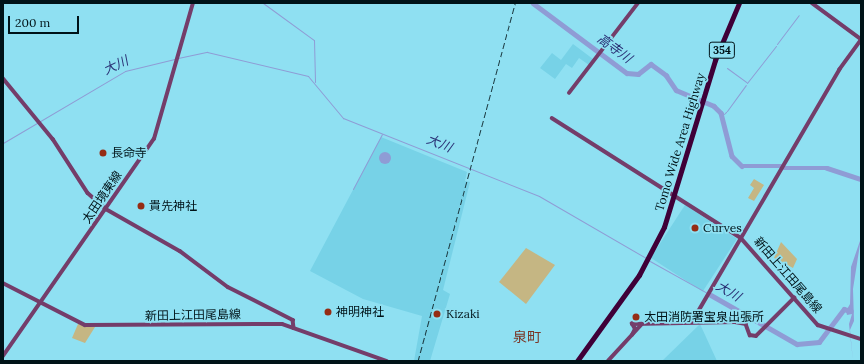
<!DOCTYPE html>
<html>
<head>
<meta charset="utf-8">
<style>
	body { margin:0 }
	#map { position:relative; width:864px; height:364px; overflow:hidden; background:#8fe0f2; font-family:Lora,"Noto Sans JP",serif }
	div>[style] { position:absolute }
	.built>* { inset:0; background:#77d2e7; transform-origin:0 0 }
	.green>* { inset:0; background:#c5b683 }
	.water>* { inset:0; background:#8f9cd5 }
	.round { border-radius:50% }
	.stream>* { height:1px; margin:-0.5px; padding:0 0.5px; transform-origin:0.5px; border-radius:0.5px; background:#8f9cd5 }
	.river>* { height:4.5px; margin:-2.25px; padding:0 2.25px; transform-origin:2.25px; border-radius:2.25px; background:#8f9cd5 }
	.secondary>* { height:3.5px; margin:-1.75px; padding:0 1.75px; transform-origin:1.75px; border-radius:1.75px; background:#743d6a }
	.highway>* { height:5px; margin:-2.5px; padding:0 2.5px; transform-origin:2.5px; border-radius:2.5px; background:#3f0038 }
	.rail>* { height:1px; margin-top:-0.5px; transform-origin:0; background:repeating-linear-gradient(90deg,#1b3a41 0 6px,transparent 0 9px) }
	.dots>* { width:11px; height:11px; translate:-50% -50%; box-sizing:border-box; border:2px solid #8fe0f2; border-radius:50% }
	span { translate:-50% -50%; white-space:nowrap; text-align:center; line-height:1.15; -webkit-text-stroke:3.5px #8fe0f2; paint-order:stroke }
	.shield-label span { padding:1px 3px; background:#8fe0f2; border:1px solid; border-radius:3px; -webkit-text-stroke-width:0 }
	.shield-label { font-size:11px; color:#001318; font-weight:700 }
	.street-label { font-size:12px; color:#001318 }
	.poi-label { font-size:12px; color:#001318 }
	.left { translate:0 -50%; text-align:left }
	.water-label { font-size:13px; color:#2a3175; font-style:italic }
	.quarter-label { font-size:14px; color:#7a3525 }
	.frame { position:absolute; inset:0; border:4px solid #001318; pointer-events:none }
	.scale { position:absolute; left:8px; top:16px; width:71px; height:18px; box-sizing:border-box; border:2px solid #001318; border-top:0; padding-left:5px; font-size:12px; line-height:14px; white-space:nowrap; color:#001318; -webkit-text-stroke:3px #8fe0f2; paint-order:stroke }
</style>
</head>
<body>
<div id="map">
	<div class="built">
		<div style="clip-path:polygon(573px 44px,593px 59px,589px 65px,579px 58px,572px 68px,566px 64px,555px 79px,540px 68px,552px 53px,561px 60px)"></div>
		<div style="clip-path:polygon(381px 137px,467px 172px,465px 181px,470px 182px,443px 290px,450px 294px,430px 361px,414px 361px,422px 316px,363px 299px,310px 271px)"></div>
		<div style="left:685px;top:205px;width:62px;height:63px;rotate:33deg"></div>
		<div style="clip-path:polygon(700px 324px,717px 361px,662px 361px)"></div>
	</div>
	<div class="green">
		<div style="clip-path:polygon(754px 179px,764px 185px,754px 201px,748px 198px,754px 188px,750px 185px)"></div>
		<div style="clip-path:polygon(781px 242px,797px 259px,793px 268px,774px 258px)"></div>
		<div style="clip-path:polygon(526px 248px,555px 265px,526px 304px,499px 282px)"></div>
		<div style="clip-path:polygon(78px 324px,95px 327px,85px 343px,72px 338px)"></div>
	</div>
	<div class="water">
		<div class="round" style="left:379px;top:152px;width:12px;height:12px"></div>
		<div style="clip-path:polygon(861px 238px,853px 289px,854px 321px,850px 330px,853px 361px,849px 324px,852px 314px,847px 315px,846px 311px,850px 304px,851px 267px)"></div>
	</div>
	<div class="stream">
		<div style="left:263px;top:3px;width:63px;rotate:36deg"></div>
		<div style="left:314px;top:40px;width:42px;rotate:88.6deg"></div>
		<div style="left:777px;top:44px;width:36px;rotate:-53deg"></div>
		<div style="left:178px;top:58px;width:30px;rotate:-12deg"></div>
		<div style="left:207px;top:52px;width:104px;rotate:13.4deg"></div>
		<div style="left:308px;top:76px;width:55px;rotate:50.2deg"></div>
		<div style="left:343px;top:118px;width:211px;rotate:21.7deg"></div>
		<div style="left:539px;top:196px;width:124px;rotate:30.1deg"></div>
		<div style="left:727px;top:68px;width:24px;rotate:36deg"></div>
		<div style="left:747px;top:83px;width:47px;rotate:-51.9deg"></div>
		<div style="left:727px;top:111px;width:32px;rotate:-54deg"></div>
		<div style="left:724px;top:114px;width:3px;rotate:-45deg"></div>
		<div style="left:3px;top:143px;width:142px;rotate:-30.5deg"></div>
		<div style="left:125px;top:71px;width:51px;rotate:-13.5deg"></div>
		<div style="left:353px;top:189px;width:62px;rotate:-62.2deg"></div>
		<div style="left:648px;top:260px;width:68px;rotate:29.2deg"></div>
	</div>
	<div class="river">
		<div style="left:533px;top:3px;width:117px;rotate:36.7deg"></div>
		<div style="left:627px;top:73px;width:11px;rotate:5deg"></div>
		<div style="left:638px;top:74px;width:16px;rotate:-38deg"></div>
		<div style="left:651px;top:64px;width:19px;rotate:36deg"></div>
		<div style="left:666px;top:75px;width:18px;rotate:56deg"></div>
		<div style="left:676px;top:90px;width:41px;rotate:22.8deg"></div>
		<div style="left:714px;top:106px;width:10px;rotate:45deg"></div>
		<div style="left:721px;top:113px;width:44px;rotate:75.7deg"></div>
		<div style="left:732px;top:156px;width:14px;rotate:45deg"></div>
		<div style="left:742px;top:166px;width:39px"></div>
		<div style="left:784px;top:168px;width:43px"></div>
		<div style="left:827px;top:168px;width:36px;rotate:18deg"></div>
		<div style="left:711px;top:295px;width:99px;rotate:29.7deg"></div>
		<div style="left:797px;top:344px;width:22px;rotate:-5deg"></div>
		<div style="left:819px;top:342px;width:41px;rotate:-52.9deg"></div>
		<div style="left:844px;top:309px;width:7px;rotate:16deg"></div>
	</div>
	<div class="secondary">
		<div style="left:812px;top:3px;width:61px;rotate:36.3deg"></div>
		<div style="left:3px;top:78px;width:79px;rotate:50.7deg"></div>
		<div style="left:53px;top:139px;width:64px;rotate:57.1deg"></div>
		<div style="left:88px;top:193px;width:24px;rotate:42deg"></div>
		<div style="left:106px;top:209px;width:85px;rotate:29.6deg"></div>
		<div style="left:180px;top:251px;width:60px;rotate:36.9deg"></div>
		<div style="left:228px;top:287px;width:73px;rotate:26.9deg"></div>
		<div style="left:293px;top:320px;width:8px;rotate:83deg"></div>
		<div style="left:569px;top:93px;width:113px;rotate:-52.5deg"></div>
		<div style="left:552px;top:118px;width:224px;rotate:32.4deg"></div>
		<div style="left:741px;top:238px;width:116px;rotate:48.5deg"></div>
		<div style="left:818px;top:325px;width:45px;rotate:18deg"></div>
		<div style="left:3px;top:283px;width:92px;rotate:27.1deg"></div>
		<div style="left:85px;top:325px;width:197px;rotate:-0.3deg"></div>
		<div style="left:282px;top:324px;width:111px;rotate:19.4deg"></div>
		<div style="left:692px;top:322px;width:292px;rotate:-59.7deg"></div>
		<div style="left:839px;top:70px;width:37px;rotate:-54deg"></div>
		<div style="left:632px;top:335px;width:7px;rotate:-63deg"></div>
		<div style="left:635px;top:329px;width:6px;rotate:-121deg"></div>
		<div style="left:632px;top:324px;width:103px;rotate:-1.1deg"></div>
		<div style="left:735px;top:322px;width:11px;rotate:10deg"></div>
		<div style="left:746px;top:324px;width:12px;rotate:70deg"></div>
		<div style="left:750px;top:335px;width:6px;rotate:9deg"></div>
		<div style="left:756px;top:336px;width:54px;rotate:-45deg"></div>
		<div style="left:3px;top:356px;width:264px;rotate:-55.2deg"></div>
		<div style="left:154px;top:139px;width:141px;rotate:-74deg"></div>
		<div style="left:608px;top:361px;width:50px;rotate:-47.4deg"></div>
	</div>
	<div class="highway">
		<div style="left:577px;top:361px;width:106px;rotate:-54.2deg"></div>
		<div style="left:639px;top:275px;width:54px;rotate:-62.5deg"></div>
		<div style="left:664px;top:227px;width:175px;rotate:-73deg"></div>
		<div style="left:715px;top:60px;width:62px;rotate:-67.2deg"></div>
	</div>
	<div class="rail">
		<div style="left:418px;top:361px;width:371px;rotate:-74.8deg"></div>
	</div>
	<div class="dots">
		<div style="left:103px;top:153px;background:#952c14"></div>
		<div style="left:141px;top:206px;background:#952c14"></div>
		<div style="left:695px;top:228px;background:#952c14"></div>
		<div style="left:328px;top:312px;background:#952c14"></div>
		<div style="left:437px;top:314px;background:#952c14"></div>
		<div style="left:636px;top:317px;background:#952c14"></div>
	</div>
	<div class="shield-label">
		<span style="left:722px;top:50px">354</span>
	</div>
	<div class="street-label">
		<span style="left:680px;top:142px;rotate:-73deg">Tomo Wide Area Highway</span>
		<span style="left:102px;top:197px;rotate:-56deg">太田境東線</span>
		<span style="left:788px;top:275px;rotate:49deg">新田上江田尾島線</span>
		<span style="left:193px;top:315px;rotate:-1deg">新田上江田尾島線</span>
	</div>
	<div class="poi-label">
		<span class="left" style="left:111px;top:153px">長命寺</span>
		<span class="left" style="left:149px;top:206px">貴先神社</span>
		<span class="left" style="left:703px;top:228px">Curves</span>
		<span class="left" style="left:336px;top:312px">神明神社</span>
		<span class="left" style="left:446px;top:314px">Kizaki</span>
		<span class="left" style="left:644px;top:317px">太田消防署宝泉出張所</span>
	</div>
	<div class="water-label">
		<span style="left:614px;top:49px;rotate:36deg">高寺川</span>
		<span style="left:116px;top:66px;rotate:-25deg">大川</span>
		<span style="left:439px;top:144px;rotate:22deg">大川</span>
		<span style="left:728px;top:292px;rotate:30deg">大川</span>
	</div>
	<div class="quarter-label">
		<span style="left:527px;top:337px">泉町</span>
	</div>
	<div class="frame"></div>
	<div class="scale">200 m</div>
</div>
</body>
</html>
